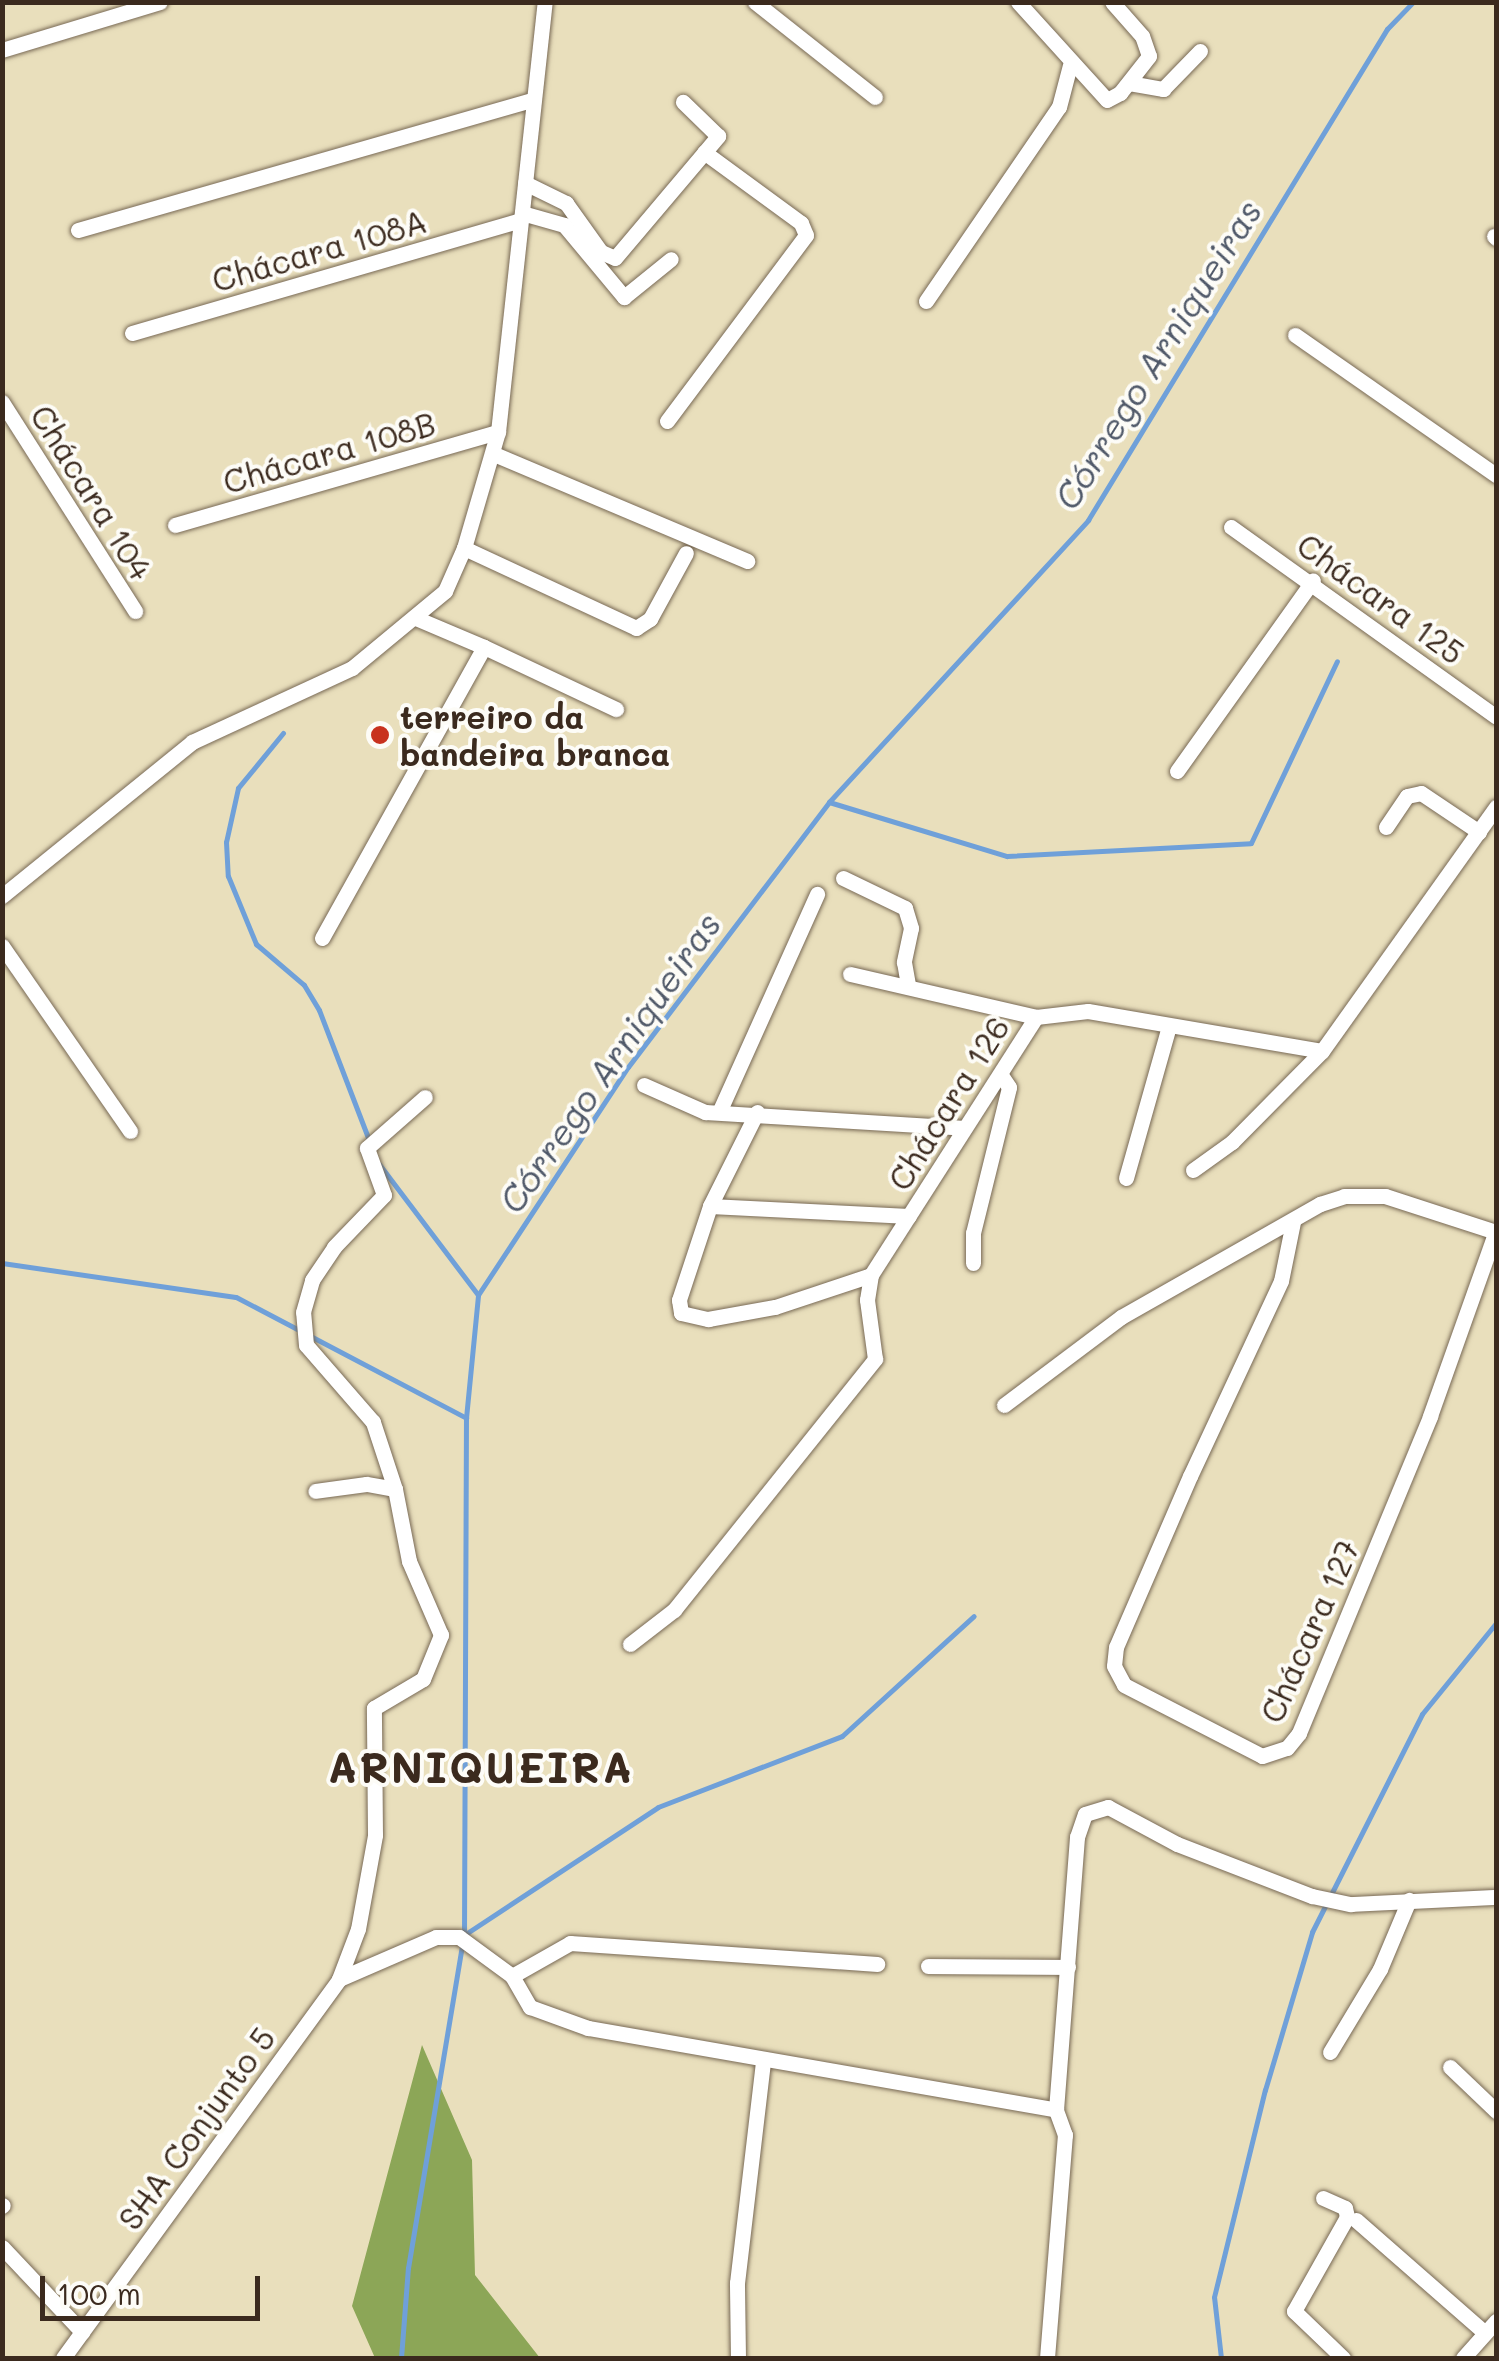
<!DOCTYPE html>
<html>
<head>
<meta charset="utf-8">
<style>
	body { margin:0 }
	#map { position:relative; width:1499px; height:2361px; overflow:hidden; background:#e9dfbc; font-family:Mali,sans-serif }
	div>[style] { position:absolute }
	.forest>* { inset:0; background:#8ca657 }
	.stream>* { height:5px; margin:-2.5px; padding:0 2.5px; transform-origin:2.5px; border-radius:2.5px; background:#6fa0d9 }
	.roads { filter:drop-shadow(0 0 2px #786955) drop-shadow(0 0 2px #786955) }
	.street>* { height:15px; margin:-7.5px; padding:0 7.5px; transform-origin:7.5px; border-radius:7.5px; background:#fff }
	.dots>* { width:28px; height:28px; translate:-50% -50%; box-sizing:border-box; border:5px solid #fdfcf7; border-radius:50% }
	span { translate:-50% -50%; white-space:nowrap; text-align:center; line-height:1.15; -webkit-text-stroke:8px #fdfcf7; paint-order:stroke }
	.street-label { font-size:32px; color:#3b2a1e }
	.poi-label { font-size:32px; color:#3b2a1e; font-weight:700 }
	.left { translate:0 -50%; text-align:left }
	.water-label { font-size:35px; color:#505969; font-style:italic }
	.district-label { font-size:42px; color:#3b2a1e; font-weight:700; letter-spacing:2.5px }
	.frame { position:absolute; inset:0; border:5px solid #3b2a1e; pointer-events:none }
	.scale { position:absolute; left:40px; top:2276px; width:220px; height:45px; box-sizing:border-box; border:5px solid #3b2a1e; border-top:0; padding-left:12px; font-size:30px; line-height:35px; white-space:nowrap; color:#3b2a1e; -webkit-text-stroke:8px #fdfcf7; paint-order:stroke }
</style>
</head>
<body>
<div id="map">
	<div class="forest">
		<div style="clip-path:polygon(422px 2045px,472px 2160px,475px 2275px,540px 2358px,375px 2358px,352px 2306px)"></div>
	</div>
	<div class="stream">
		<div style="left:283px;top:733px;width:71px;rotate:129.3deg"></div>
		<div style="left:238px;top:788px;width:55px;rotate:102.5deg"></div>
		<div style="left:226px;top:842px;width:34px;rotate:87deg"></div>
		<div style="left:228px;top:876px;width:74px;rotate:67.6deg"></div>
		<div style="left:256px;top:944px;width:63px;rotate:40.5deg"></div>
		<div style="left:304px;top:985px;width:29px;rotate:59deg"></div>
		<div style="left:319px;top:1010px;width:139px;rotate:69deg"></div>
		<div style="left:829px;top:802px;width:186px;rotate:16.9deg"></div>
		<div style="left:1007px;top:856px;width:244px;rotate:-3deg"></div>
		<div style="left:1251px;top:843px;width:201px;rotate:-64.7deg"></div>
		<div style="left:379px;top:1164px;width:164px;rotate:52.9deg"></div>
		<div style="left:2px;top:1263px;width:236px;rotate:8.3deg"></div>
		<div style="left:236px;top:1297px;width:260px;rotate:27.7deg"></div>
		<div style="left:464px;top:1935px;width:232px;rotate:-33.4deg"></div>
		<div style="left:658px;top:1807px;width:197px;rotate:-21.1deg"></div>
		<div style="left:842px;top:1736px;width:178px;rotate:-42.3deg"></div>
		<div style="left:401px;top:2358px;width:90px;rotate:-85.6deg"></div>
		<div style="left:408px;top:2268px;width:338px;rotate:-80.5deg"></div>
		<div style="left:464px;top:1935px;width:517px;rotate:-89.78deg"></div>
		<div style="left:466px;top:1418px;width:124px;rotate:-84.4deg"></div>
		<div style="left:478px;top:1295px;width:273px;rotate:-56.7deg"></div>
		<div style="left:628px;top:1067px;width:333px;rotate:-52.8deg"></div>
		<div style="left:829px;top:802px;width:383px;rotate:-47.4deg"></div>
		<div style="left:1088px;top:520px;width:575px;rotate:-58.66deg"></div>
		<div style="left:1387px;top:29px;width:37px;rotate:-46deg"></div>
		<div style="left:1221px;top:2358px;width:61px;rotate:-96.5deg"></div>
		<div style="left:1214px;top:2297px;width:213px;rotate:-76.2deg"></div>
		<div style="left:1265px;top:2090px;width:165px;rotate:-73.4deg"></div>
		<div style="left:1312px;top:1932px;width:244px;rotate:-63.2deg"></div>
		<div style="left:1422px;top:1714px;width:117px;rotate:-50.9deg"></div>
	</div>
	<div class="roads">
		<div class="street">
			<div style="left:755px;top:2px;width:153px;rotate:38.4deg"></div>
			<div style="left:1018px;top:2px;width:132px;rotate:47.8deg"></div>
			<div style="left:1107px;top:100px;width:15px;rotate:-28deg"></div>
			<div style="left:1120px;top:93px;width:47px;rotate:-51.9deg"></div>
			<div style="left:1149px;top:56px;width:21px;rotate:-109deg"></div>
			<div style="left:1142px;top:36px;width:45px;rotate:-131.4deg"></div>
			<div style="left:2px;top:50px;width:165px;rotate:-16.9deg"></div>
			<div style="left:1129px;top:83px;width:35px;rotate:10deg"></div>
			<div style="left:1163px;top:89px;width:53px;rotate:-45.8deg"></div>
			<div style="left:525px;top:183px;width:46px;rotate:26deg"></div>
			<div style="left:566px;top:203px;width:60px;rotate:54.5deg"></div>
			<div style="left:601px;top:252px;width:15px;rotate:23deg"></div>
			<div style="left:615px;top:258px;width:160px;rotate:-49.8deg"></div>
			<div style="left:718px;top:136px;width:49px;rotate:-135.8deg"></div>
			<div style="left:522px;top:213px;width:44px;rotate:15.9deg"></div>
			<div style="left:564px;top:225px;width:94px;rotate:50.2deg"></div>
			<div style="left:624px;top:297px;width:60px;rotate:-39deg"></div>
			<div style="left:78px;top:230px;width:474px;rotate:-16deg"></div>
			<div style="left:1494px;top:236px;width:3px;rotate:45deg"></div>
			<div style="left:926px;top:301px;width:235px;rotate:-55.6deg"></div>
			<div style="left:1059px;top:107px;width:43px;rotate:-75.3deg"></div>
			<div style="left:132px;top:333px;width:405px;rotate:-16.2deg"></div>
			<div style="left:1295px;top:335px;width:245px;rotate:34.9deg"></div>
			<div style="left:2px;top:402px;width:248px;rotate:57.5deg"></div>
			<div style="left:667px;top:421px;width:232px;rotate:-53.2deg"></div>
			<div style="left:806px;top:235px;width:13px;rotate:-113deg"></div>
			<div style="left:801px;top:223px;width:120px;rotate:-143.8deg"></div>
			<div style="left:494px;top:454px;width:275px;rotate:22.9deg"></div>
			<div style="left:175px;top:525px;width:336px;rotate:-16.1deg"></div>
			<div style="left:1231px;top:527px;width:326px;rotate:35.6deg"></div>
			<div style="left:464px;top:548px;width:190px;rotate:24.9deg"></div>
			<div style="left:636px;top:628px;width:17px;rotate:-33deg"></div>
			<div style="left:650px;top:619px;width:75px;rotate:-61.4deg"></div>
			<div style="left:484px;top:647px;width:146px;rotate:25.2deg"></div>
			<div style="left:1177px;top:771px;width:234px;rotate:-54.5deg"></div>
			<div style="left:1386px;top:827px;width:37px;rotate:-56deg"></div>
			<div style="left:1407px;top:796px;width:14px;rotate:-12deg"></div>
			<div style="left:1421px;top:793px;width:70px;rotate:33.9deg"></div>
			<div style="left:843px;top:878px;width:69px;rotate:25.8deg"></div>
			<div style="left:905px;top:908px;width:21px;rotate:73deg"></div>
			<div style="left:911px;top:928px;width:35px;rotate:102deg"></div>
			<div style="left:904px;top:962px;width:23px;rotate:80deg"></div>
			<div style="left:2px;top:896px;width:245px;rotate:-39deg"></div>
			<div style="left:192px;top:742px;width:176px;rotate:-24.8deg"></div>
			<div style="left:352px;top:668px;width:121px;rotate:-39.6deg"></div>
			<div style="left:445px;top:591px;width:47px;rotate:-66.2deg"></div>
			<div style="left:464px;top:548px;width:121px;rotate:-73.7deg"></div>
			<div style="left:498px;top:432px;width:433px;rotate:-83.8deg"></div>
			<div style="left:322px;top:938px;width:333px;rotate:-60.9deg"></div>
			<div style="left:484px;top:647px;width:72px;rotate:-157deg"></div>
			<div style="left:2px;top:946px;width:225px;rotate:55.3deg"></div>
			<div style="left:850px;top:974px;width:191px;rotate:13deg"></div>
			<div style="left:644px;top:1085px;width:67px;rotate:23.9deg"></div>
			<div style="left:705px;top:1112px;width:260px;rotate:3.5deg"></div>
			<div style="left:720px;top:1110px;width:237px;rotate:-65.8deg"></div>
			<div style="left:757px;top:1112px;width:105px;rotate:116.6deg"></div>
			<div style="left:710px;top:1206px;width:99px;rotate:108.3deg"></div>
			<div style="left:679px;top:1300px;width:13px;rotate:81deg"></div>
			<div style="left:681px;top:1313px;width:28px;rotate:13deg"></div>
			<div style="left:708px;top:1319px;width:68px;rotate:-10.2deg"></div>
			<div style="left:775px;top:1307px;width:101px;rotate:-18.4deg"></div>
			<div style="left:1193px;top:1170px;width:48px;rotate:-35.7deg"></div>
			<div style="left:1232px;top:1142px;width:128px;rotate:-45.3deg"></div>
			<div style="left:1126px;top:1178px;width:158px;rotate:-74.2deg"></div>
			<div style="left:710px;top:1206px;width:199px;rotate:2.9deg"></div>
			<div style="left:1293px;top:1222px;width:60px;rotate:101.5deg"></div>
			<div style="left:1281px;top:1281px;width:215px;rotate:115deg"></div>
			<div style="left:1190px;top:1476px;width:186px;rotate:113.4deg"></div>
			<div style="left:1116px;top:1647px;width:19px;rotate:96deg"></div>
			<div style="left:1114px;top:1666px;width:21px;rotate:62deg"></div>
			<div style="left:1124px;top:1685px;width:155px;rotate:27.2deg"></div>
			<div style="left:1262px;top:1756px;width:26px;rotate:-18deg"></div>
			<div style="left:1287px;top:1748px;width:19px;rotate:-51deg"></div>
			<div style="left:1299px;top:1733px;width:343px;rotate:-67.5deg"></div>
			<div style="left:1430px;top:1416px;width:196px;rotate:-70.4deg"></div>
			<div style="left:973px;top:1263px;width:30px;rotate:-90deg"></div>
			<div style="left:973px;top:1233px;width:150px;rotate:-76.1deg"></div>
			<div style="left:1009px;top:1087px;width:14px;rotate:-124deg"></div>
			<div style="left:1004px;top:1405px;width:146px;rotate:-36.9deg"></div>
			<div style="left:1121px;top:1317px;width:229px;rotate:-29.6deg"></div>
			<div style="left:1320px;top:1204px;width:25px;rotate:-18deg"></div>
			<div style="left:1344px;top:1196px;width:41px"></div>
			<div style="left:1385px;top:1196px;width:117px;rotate:18deg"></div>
			<div style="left:395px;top:1489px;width:71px;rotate:-108.2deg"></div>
			<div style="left:373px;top:1422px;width:102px;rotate:-131deg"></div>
			<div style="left:306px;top:1345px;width:33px;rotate:-95deg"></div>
			<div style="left:303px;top:1312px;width:33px;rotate:-74deg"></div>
			<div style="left:312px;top:1280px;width:40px;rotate:-56deg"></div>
			<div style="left:334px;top:1247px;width:72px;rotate:-46.1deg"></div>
			<div style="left:384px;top:1195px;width:50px;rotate:-109.9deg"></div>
			<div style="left:367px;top:1148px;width:77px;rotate:-41.3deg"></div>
			<div style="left:630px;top:1644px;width:56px;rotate:-37.7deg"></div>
			<div style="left:674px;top:1610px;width:322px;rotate:-51.3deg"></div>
			<div style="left:875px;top:1359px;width:60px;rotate:-97.7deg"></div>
			<div style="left:867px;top:1300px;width:25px;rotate:-81deg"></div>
			<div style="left:871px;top:1275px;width:306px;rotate:-57.4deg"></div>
			<div style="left:1036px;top:1017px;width:52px;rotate:-6.6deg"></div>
			<div style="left:1088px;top:1011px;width:237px;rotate:9.7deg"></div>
			<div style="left:1322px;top:1051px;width:300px;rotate:-54.5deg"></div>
			<div style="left:928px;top:1966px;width:140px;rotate:0.4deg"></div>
			<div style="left:512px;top:1976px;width:67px;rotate:-29.6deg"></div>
			<div style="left:570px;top:1943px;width:308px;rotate:3.9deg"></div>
			<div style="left:339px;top:1979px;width:106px;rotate:-23.4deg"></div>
			<div style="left:436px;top:1937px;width:23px"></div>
			<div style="left:459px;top:1937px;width:66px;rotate:36.3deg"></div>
			<div style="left:512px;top:1976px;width:36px;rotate:60deg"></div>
			<div style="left:530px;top:2007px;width:62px;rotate:19.9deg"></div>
			<div style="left:588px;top:2028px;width:475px;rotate:9.9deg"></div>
			<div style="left:1330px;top:2052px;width:97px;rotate:-58.9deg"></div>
			<div style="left:1380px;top:1969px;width:75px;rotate:-67.2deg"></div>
			<div style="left:1450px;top:2067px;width:64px;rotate:43.7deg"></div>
			<div style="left:1323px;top:2198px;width:24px;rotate:24deg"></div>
			<div style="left:1345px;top:2208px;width:9px;rotate:77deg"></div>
			<div style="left:1347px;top:2217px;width:108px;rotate:119.4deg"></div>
			<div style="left:1294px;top:2311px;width:68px;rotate:43.8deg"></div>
			<div style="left:2px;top:2206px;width:1px;rotate:-45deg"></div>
			<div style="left:1356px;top:2220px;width:171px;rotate:41.2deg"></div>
			<div style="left:2px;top:2247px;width:117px;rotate:46.7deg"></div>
			<div style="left:63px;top:2358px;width:469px;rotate:-53.9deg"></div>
			<div style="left:339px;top:1979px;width:53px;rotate:-69.2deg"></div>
			<div style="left:358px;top:1929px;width:96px;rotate:-79.7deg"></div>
			<div style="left:375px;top:1835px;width:127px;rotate:-90.5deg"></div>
			<div style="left:374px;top:1708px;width:57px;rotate:-30.6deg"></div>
			<div style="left:423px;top:1679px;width:48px;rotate:-67.8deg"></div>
			<div style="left:441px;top:1635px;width:81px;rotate:-113.4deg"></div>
			<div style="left:409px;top:1561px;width:73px;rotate:-101deg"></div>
			<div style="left:395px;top:1489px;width:29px;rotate:-170deg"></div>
			<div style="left:366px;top:1484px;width:51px;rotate:172.2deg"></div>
			<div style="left:738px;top:2358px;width:75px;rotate:-90.8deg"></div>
			<div style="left:737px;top:2283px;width:224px;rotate:-83.3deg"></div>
			<div style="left:1047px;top:2358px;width:224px;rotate:-85.4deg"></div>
			<div style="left:1065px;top:2135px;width:27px;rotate:-110deg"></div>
			<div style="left:1056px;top:2110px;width:274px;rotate:-85.6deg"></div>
			<div style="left:1077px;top:1837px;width:24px;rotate:-71deg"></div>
			<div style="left:1085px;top:1814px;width:24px;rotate:-17deg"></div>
			<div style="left:1108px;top:1807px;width:78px;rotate:28.2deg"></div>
			<div style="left:1177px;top:1844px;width:145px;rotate:21.1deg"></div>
			<div style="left:1312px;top:1896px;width:40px;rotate:12deg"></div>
			<div style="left:1351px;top:1904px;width:145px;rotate:-2.8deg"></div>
			<div style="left:1463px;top:2358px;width:50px;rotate:-48.3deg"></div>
		</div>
	</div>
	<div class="dots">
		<div style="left:380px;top:735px;background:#c8321e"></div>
	</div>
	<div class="street-label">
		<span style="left:319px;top:250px;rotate:-16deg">Chácara 108A</span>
		<span style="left:329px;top:452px;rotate:-16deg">Chácara 108B</span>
		<span style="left:92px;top:492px;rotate:58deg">Chácara 104</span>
		<span style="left:1381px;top:598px;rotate:36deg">Chácara 125</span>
		<span style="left:948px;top:1103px;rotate:-58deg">Chácara 126</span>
		<span style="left:1309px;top:1631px;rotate:-66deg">Chácara 127</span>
		<span style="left:196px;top:2128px;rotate:-54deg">SHA Conjunto 5</span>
	</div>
	<div class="poi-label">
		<span class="left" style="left:400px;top:735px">terreiro da<br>bandeira branca</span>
	</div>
	<div class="water-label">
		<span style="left:1157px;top:354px;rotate:-58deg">Córrego Arniqueiras</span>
		<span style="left:609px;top:1062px;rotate:-55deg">Córrego Arniqueiras</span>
	</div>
	<div class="district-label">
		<span style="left:481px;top:1767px">ARNIQUEIRA</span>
	</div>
	<div class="frame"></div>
	<div class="scale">100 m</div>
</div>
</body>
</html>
